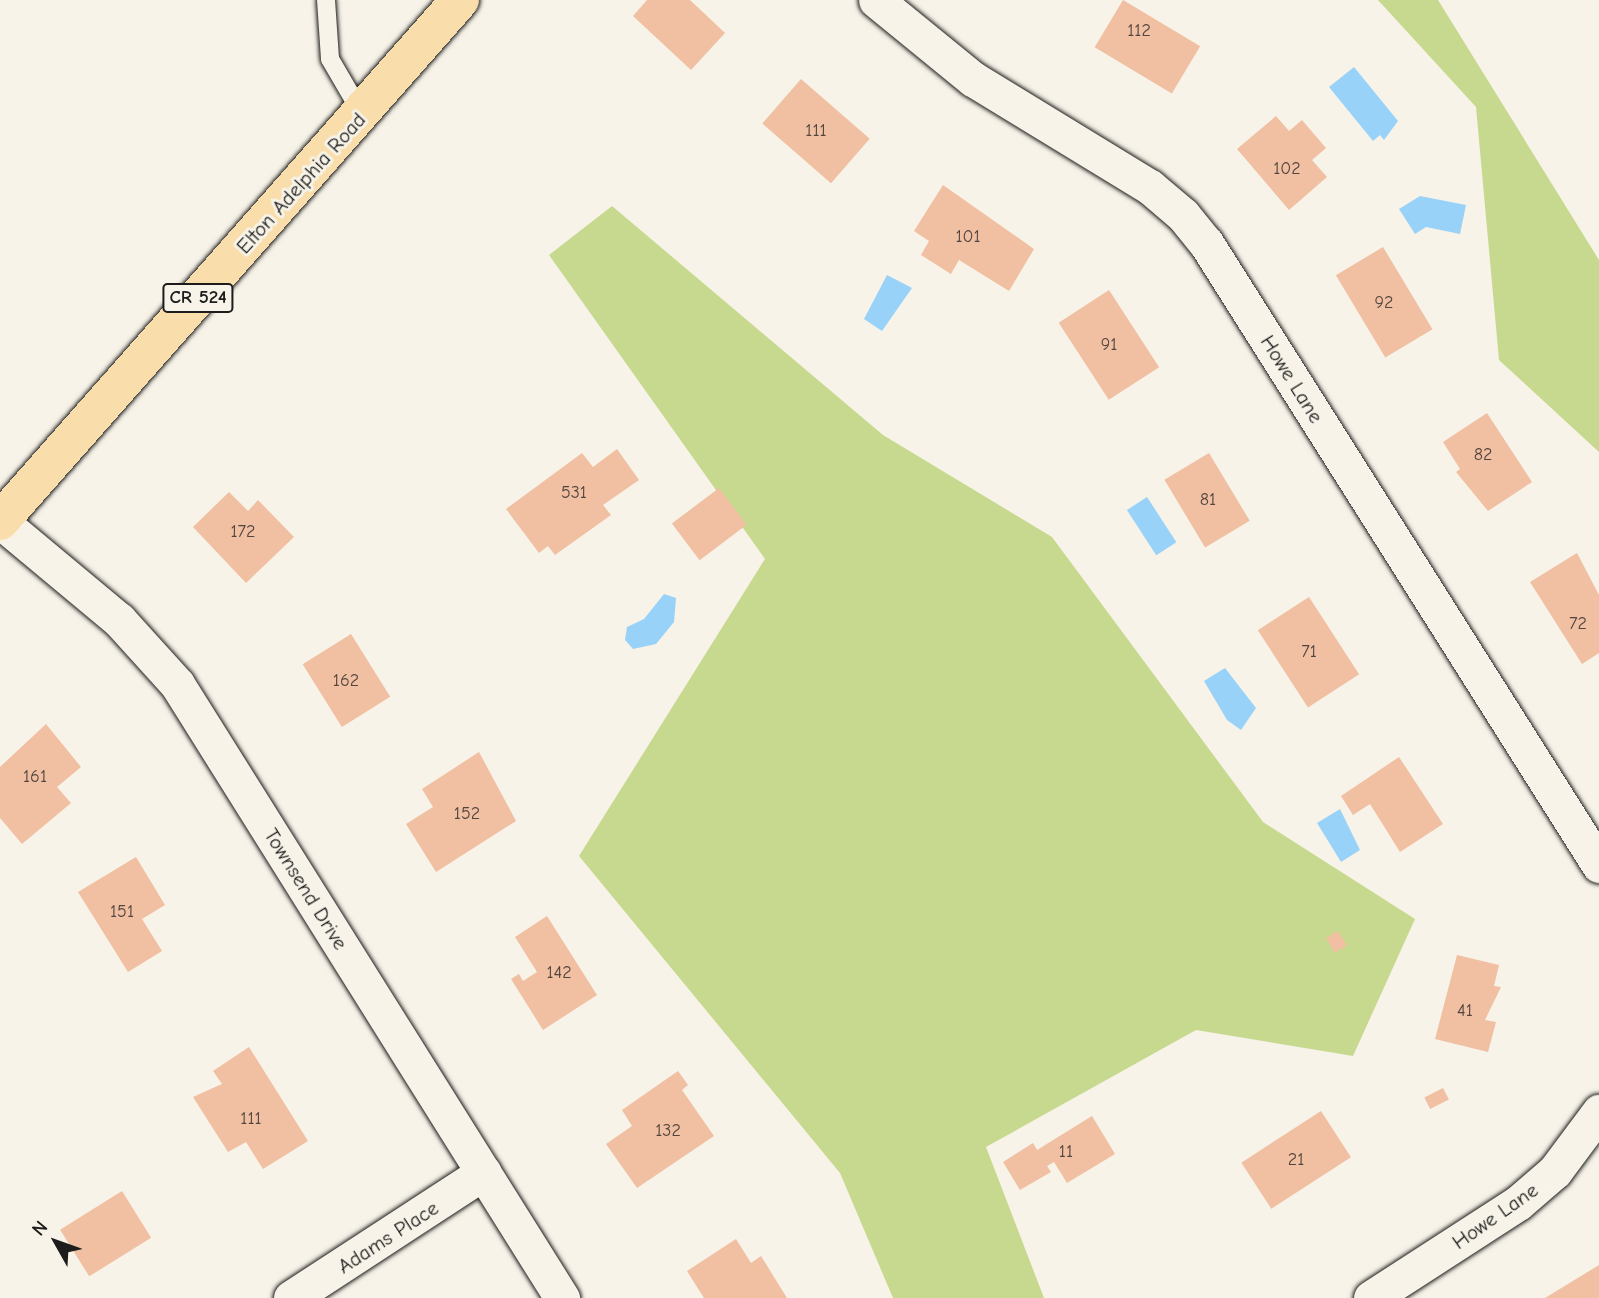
<!DOCTYPE html>
<html>
<head>
<meta charset="utf-8">
<style>
	body { margin:0 }
	#map { position:relative; width:1599px; height:1298px; overflow:hidden; background:#f7f3e8; font-family:"Comic Neue",sans-serif }
	div>[style] { position:absolute }
	.green>* { inset:0; background:#c7d98e }
	.water>* { inset:0; background:#99d2f8; transform-origin:0 0 }
	.building>* { inset:0; background:#f1bfa2; transform-origin:0 0 }
	.roads { filter:drop-shadow(0 0 2px #1c1c1c) drop-shadow(0 0 2px #1c1c1c) }
	.service>* { height:18px; margin:-9px; padding:0 9px; transform-origin:9px; border-radius:9px; background:#f7f3e8 }
	.minor>* { height:35px; margin:-17.5px; padding:0 17.5px; transform-origin:17.5px; border-radius:17.5px; background:#f7f3e8 }
	.primary>* { height:38px; margin:-19px; padding:0 19px; transform-origin:19px; border-radius:19px; background:#f9deab }
	span { translate:-50% -50%; white-space:nowrap; text-align:center; line-height:1.15; -webkit-text-stroke:6px #f7f3e8; paint-order:stroke }
	.number-label { font-size:18px; color:#51453e }
	.number-label span { -webkit-text-stroke-width:0 }
	.shield-label span { padding:2px 5px; background:#f7f3e8; border:2px solid; border-radius:5px; -webkit-text-stroke-width:0 }
	.shield-label { font-size:19px; color:#1c1c1c; font-weight:700 }
	.street-label { font-size:21px; color:#1c1c1c }
	.north { position:absolute; left:21px; top:1207px; width:70px; height:70px; -webkit-text-stroke:5px #f7f3e8; paint-order:stroke; rotate:310deg; font-size:19px; font-weight:700; line-height:28px; text-align:center; color:#1c1c1c }
	.north::after { content:''; display:block; margin:auto; width:24px; height:32px; background:#1c1c1c; clip-path:polygon(50% 0,100% 100%,50% 72%,0 100%) }
</style>
</head>
<body>
<div id="map">
	<div class="green">
		<div style="clip-path:polygon(1378px 0,1438px 0,1599px 260px,1599px 452px,1499px 360px,1476px 107px)"></div>
		<div style="clip-path:polygon(612px 206px,883px 435px,1052px 537px,1263px 822px,1415px 919px,1353px 1056px,1196px 1030px,986px 1147px,1044px 1298px,893px 1298px,840px 1173px,579px 856px,765px 559px,549px 255px)"></div>
	</div>
	<div class="water">
		<div style="clip-path:polygon(1354px 67px,1398px 121px,1384px 140px,1380px 135px,1373px 141px,1329px 87px)"></div>
		<div style="clip-path:polygon(1420px 196px,1466px 205px,1460px 234px,1426px 227px,1415px 234px,1399px 209px)"></div>
		<div style="clip-path:polygon(887px 275px,912px 288px,882px 331px,864px 319px)"></div>
		<div style="left:1147px;top:497px;width:54px;height:24px;rotate:57deg"></div>
		<div style="clip-path:polygon(664px 594px,676px 598px,674px 622px,656px 644px,633px 649px,625px 640px,627px 627px,644px 619px)"></div>
		<div style="clip-path:polygon(1225px 668px,1256px 708px,1241px 730px,1227px 720px,1204px 681px)"></div>
		<div style="clip-path:polygon(1340px 809px,1360px 850px,1341px 862px,1317px 823px)"></div>
	</div>
	<div class="building">
		<div style="clip-path:polygon(647px 0,690px 0,725px 33px,691px 70px,633px 16px)"></div>
		<div style="left:1123px;top:0;width:90px;height:55px;rotate:31deg"></div>
		<div style="left:801px;top:79px;width:91px;height:59px;rotate:41deg"></div>
		<div style="clip-path:polygon(1276px 116px,1289px 131px,1302px 120px,1326px 148px,1312px 160px,1327px 177px,1289px 210px,1237px 149px)"></div>
		<div style="clip-path:polygon(943px 185px,1034px 249px,1009px 291px,959px 260px,951px 274px,921px 255px,929px 241px,914px 231px)"></div>
		<div style="left:1383px;top:247px;width:96px;height:55px;rotate:59deg"></div>
		<div style="left:1109px;top:290px;width:92px;height:60px;rotate:57deg"></div>
		<div style="clip-path:polygon(1487px 413px,1532px 482px,1488px 511px,1456px 472px,1460px 469px,1443px 442px)"></div>
		<div style="clip-path:polygon(617px 449px,639px 480px,603px 505px,611px 515px,555px 555px,548px 546px,539px 553px,506px 509px,582px 453px,593px 467px)"></div>
		<div style="left:1209px;top:453px;width:79px;height:52px;rotate:59deg"></div>
		<div style="left:719px;top:488px;width:46px;height:59px;rotate:53deg"></div>
		<div style="clip-path:polygon(229px 492px,248px 511px,258px 500px,294px 537px,246px 583px,193px 527px)"></div>
		<div style="clip-path:polygon(1577px 553px,1599px 595px,1599px 653px,1582px 664px,1530px 582px)"></div>
		<div style="left:1309px;top:597px;width:92px;height:61px;rotate:57deg"></div>
		<div style="left:351px;top:634px;width:74px;height:57px;rotate:58deg"></div>
		<div style="clip-path:polygon(46px 724px,81px 767px,57px 787px,71px 803px,22px 844px,0 818px,0 767px)"></div>
		<div style="clip-path:polygon(479px 752px,516px 821px,436px 872px,406px 824px,433px 807px,422px 789px)"></div>
		<div style="clip-path:polygon(1399px 757px,1443px 824px,1400px 852px,1370px 804px,1353px 815px,1341px 796px)"></div>
		<div style="clip-path:polygon(136px 857px,165px 905px,142px 919px,162px 951px,128px 972px,78px 892px)"></div>
		<div style="clip-path:polygon(547px 916px,597px 995px,543px 1030px,511px 979px,519px 974px,523px 981px,537px 972px,515px 937px)"></div>
		<div style="left:1338px;top:931px;width:17px;height:14px;rotate:59deg"></div>
		<div style="clip-path:polygon(1457px 955px,1499px 965px,1494px 986px,1501px 987px,1485px 1020px,1496px 1022px,1488px 1052px,1435px 1039px)"></div>
		<div style="clip-path:polygon(249px 1047px,308px 1141px,263px 1169px,246px 1142px,228px 1152px,193px 1097px,222px 1084px,213px 1071px)"></div>
		<div style="clip-path:polygon(678px 1071px,688px 1085px,682px 1090px,714px 1136px,637px 1188px,606px 1144px,632px 1126px,622px 1110px)"></div>
		<div style="left:1443px;top:1088px;width:13px;height:21px;rotate:63deg"></div>
		<div style="left:1321px;top:1111px;width:55px;height:95px;rotate:57deg"></div>
		<div style="clip-path:polygon(1092px 1116px,1115px 1154px,1067px 1183px,1054px 1162px,1047px 1166px,1051px 1172px,1020px 1190px,1003px 1162px,1033px 1143px,1037px 1150px)"></div>
		<div style="left:122px;top:1191px;width:55px;height:73px;rotate:58deg"></div>
		<div style="clip-path:polygon(736px 1239px,751px 1263px,761px 1256px,787px 1298px,704px 1298px,687px 1271px)"></div>
		<div style="clip-path:polygon(1599px 1265px,1599px 1298px,1545px 1298px)"></div>
	</div>
	<div class="roads">
		<div class="service">
			<div style="left:326px;top:0;width:59px;rotate:86.1deg"></div>
			<div style="left:330px;top:59px;width:64px;rotate:59.8deg"></div>
		</div>
		<div class="minor">
			<div style="left:876px;top:0;width:125px;rotate:39.2deg"></div>
			<div style="left:973px;top:79px;width:207px;rotate:31.4deg"></div>
			<div style="left:1150px;top:187px;width:43px;rotate:40.3deg"></div>
			<div style="left:1183px;top:215px;width:36px;rotate:51deg"></div>
			<div style="left:1206px;top:243px;width:736px;rotate:57.71deg"></div>
			<div style="left:0;top:521px;width:155px;rotate:39.8deg"></div>
			<div style="left:119px;top:620px;width:86px;rotate:47.8deg"></div>
			<div style="left:177px;top:684px;width:725px;rotate:57.91deg"></div>
			<div style="left:291px;top:1298px;width:230px;rotate:-33.1deg"></div>
			<div style="left:1371px;top:1298px;width:175px;rotate:-32.9deg"></div>
			<div style="left:1518px;top:1203px;width:49px;rotate:-40.9deg"></div>
			<div style="left:1555px;top:1171px;width:74px;rotate:-53.3deg"></div>
		</div>
		<div class="primary">
			<div style="left:0;top:521px;width:695px;rotate:-48.56deg"></div>
		</div>
	</div>
	<div class="number-label">
		<span style="left:1139px;top:31px">112</span>
		<span style="left:816px;top:131px">111</span>
		<span style="left:1287px;top:169px">102</span>
		<span style="left:968px;top:237px">101</span>
		<span style="left:1384px;top:303px">92</span>
		<span style="left:1109px;top:345px">91</span>
		<span style="left:1483px;top:455px">82</span>
		<span style="left:574px;top:493px">531</span>
		<span style="left:1208px;top:500px">81</span>
		<span style="left:243px;top:532px">172</span>
		<span style="left:1578px;top:624px">72</span>
		<span style="left:1309px;top:652px">71</span>
		<span style="left:346px;top:681px">162</span>
		<span style="left:35px;top:777px">161</span>
		<span style="left:467px;top:814px">152</span>
		<span style="left:122px;top:912px">151</span>
		<span style="left:559px;top:973px">142</span>
		<span style="left:1465px;top:1011px">41</span>
		<span style="left:251px;top:1119px">111</span>
		<span style="left:668px;top:1131px">132</span>
		<span style="left:1066px;top:1152px">11</span>
		<span style="left:1296px;top:1160px">21</span>
	</div>
	<div class="shield-label">
		<span style="left:198px;top:298px">CR 524</span>
	</div>
	<div class="street-label">
		<span style="left:301px;top:183px;rotate:-48deg">Elton Adelphia Road</span>
		<span style="left:1292px;top:379px;rotate:58deg">Howe Lane</span>
		<span style="left:306px;top:889px;rotate:58deg">Townsend Drive</span>
		<span style="left:1495px;top:1216px;rotate:-35deg">Howe Lane</span>
		<span style="left:388px;top:1237px;rotate:-33deg">Adams Place</span>
	</div>
	<div class="north">N</div>
</div>
</body>
</html>
